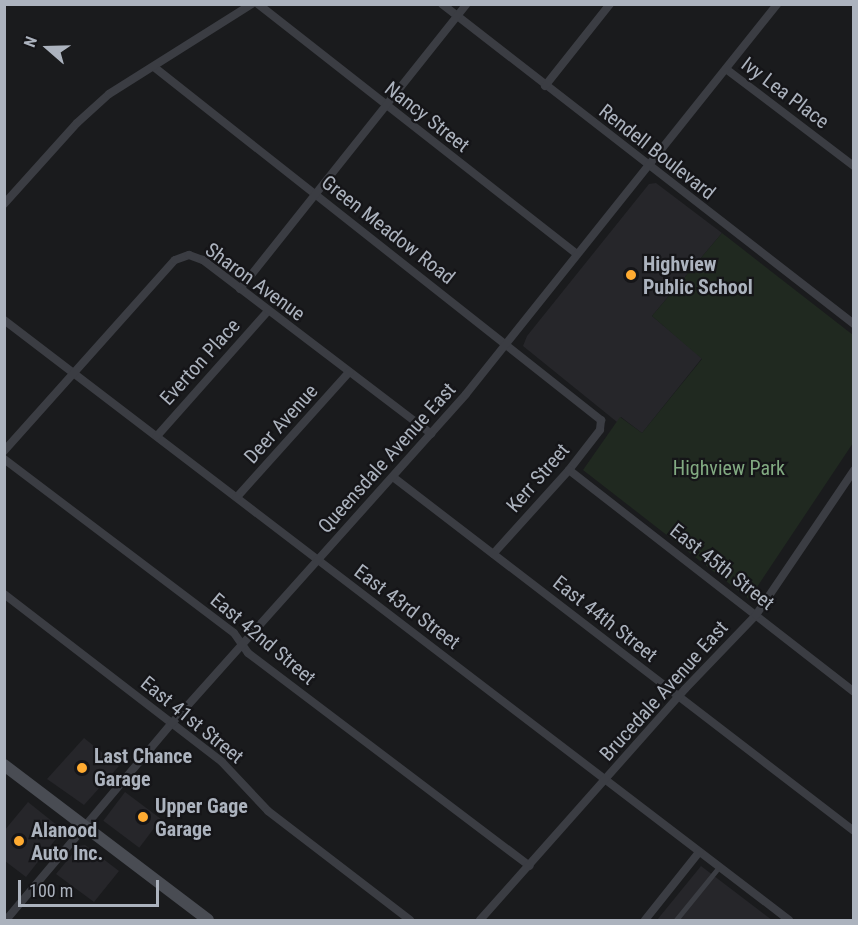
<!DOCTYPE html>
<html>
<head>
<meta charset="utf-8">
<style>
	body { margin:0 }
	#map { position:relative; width:858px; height:925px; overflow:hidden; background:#1a1b1d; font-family:"Roboto Condensed",sans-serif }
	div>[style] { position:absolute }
	.built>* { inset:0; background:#26262a; transform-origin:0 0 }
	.green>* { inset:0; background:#202920 }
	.service>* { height:4.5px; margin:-2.25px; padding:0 2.25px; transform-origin:2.25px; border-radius:2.25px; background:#3b3d43 }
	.minor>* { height:8px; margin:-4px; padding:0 4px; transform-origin:4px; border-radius:4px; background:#3b3d43 }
	.secondary>* { height:12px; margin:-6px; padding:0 6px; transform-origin:6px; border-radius:6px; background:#494c53 }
	.dots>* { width:16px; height:16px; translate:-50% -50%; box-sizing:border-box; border:3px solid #151518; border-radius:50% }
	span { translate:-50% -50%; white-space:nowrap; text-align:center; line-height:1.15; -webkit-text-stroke:4.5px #151518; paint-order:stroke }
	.street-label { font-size:20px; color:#acb3be }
	.poi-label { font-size:20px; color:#acb3be; font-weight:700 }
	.left { translate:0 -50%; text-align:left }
	.park-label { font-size:20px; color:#82aa82 }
	.frame { position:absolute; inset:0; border:6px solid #acb3be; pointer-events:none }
	.north { position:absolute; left:18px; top:18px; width:60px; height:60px; -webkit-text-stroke:4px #151518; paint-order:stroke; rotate:290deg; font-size:16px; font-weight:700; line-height:24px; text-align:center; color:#acb3be }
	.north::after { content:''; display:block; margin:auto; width:21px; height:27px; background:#acb3be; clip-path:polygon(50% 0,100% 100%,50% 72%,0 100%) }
	.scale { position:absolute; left:18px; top:880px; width:141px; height:27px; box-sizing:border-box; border:3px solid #acb3be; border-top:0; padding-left:8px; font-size:18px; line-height:21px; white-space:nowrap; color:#acb3be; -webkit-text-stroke:4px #151518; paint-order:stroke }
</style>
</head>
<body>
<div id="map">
	<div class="built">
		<div style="clip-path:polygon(656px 183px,722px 233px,652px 316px,702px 358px,642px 433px,621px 417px,617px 422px,523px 346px,527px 336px,649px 184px)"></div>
		<div style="clip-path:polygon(84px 738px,119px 766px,84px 805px,47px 779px)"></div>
		<div style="left:125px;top:792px;width:45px;height:36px;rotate:37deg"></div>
		<div style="clip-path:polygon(28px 802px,63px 830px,26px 877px,5px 861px,4px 831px)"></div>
		<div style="clip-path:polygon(85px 845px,119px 871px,94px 902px,56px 874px,79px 846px)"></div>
		<div style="clip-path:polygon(701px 866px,772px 920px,657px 920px)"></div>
	</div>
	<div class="green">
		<div style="clip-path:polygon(722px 233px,853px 335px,853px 443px,749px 599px,583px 470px,620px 417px,642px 433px,702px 359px,652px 316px)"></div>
	</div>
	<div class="service">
		<div style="left:676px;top:920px;width:68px;rotate:-50.9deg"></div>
	</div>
	<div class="minor">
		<div style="left:258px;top:4px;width:405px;rotate:38.1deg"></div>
		<div style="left:442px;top:4px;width:522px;rotate:37.84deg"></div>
		<div style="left:154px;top:67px;width:570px;rotate:38.3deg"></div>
		<div style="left:601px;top:420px;width:10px;rotate:96deg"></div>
		<div style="left:600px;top:430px;width:51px;rotate:127.8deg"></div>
		<div style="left:569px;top:470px;width:113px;rotate:132.1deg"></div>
		<div style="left:726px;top:69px;width:161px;rotate:37.2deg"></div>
		<div style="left:545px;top:86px;width:105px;rotate:-51.6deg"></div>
		<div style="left:4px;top:204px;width:109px;rotate:-48deg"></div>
		<div style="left:77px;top:123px;width:43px;rotate:-42.2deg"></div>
		<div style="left:109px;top:94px;width:169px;rotate:-32.2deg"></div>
		<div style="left:240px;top:289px;width:364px;rotate:-51.5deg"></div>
		<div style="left:4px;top:320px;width:988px;rotate:37.39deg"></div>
		<div style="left:157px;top:436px;width:167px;rotate:-48.4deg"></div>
		<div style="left:4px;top:451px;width:256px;rotate:-48.2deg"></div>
		<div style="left:175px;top:260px;width:15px;rotate:-20deg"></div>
		<div style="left:189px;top:255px;width:15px;rotate:20deg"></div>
		<div style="left:203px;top:260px;width:287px;rotate:37.3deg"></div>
		<div style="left:4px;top:459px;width:288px;rotate:37.1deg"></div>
		<div style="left:234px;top:633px;width:24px;rotate:55deg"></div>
		<div style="left:248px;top:653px;width:353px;rotate:37.1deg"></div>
		<div style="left:569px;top:470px;width:361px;rotate:37.9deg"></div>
		<div style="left:393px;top:477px;width:581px;rotate:37.52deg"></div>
		<div style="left:237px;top:497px;width:168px;rotate:-48.1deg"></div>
		<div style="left:4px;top:594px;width:275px;rotate:37.6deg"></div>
		<div style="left:222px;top:762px;width:67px;rotate:46.8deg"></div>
		<div style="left:268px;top:811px;width:179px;rotate:37.5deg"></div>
		<div style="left:6px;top:920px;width:258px;rotate:-49.9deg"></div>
		<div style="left:172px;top:723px;width:441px;rotate:-48.2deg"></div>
		<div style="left:466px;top:394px;width:499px;rotate:-51.4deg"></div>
		<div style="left:480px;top:920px;width:309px;rotate:-48.4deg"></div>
		<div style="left:685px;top:689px;width:103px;rotate:-46.2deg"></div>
		<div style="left:756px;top:615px;width:175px;rotate:-55.9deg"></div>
		<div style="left:645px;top:920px;width:87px;rotate:-51.5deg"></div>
	</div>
	<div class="secondary">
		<div style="left:4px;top:765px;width:256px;rotate:37.2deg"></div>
	</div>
	<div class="dots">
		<div style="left:631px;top:275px;background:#ffab31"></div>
		<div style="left:82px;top:768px;background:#ffab31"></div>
		<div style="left:143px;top:817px;background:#ffab31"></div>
		<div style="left:19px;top:841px;background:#ffab31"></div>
	</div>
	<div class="street-label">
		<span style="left:785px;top:93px;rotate:37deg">Ivy Lea Place</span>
		<span style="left:427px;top:117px;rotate:38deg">Nancy Street</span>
		<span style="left:657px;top:152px;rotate:38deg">Rendell Boulevard</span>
		<span style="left:388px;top:230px;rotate:38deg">Green Meadow Road</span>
		<span style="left:255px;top:282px;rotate:36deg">Sharon Avenue</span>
		<span style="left:200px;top:362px;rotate:-48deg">Everton Place</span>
		<span style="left:281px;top:424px;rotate:-48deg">Deer Avenue</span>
		<span style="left:387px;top:458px;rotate:-48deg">Queensdale Avenue East</span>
		<span style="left:538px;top:478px;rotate:-49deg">Kerr Street</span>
		<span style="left:722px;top:567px;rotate:38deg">East 45th Street</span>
		<span style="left:407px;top:607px;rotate:37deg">East 43rd Street</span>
		<span style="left:605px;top:619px;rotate:38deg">East 44th Street</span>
		<span style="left:263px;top:639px;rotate:40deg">East 42nd Street</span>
		<span style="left:664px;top:691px;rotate:-48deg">Brucedale Avenue East</span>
		<span style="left:192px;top:720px;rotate:39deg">East 41st Street</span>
	</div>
	<div class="poi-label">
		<span class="left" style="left:643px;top:276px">Highview<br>Public School</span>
		<span class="left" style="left:94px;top:768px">Last Chance<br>Garage</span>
		<span class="left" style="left:155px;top:818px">Upper Gage<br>Garage</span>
		<span class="left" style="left:31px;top:842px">Alanood<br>Auto Inc.</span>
	</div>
	<div class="park-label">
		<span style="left:729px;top:468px">Highview Park</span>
	</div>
	<div class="frame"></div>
	<div class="north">N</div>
	<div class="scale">100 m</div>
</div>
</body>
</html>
